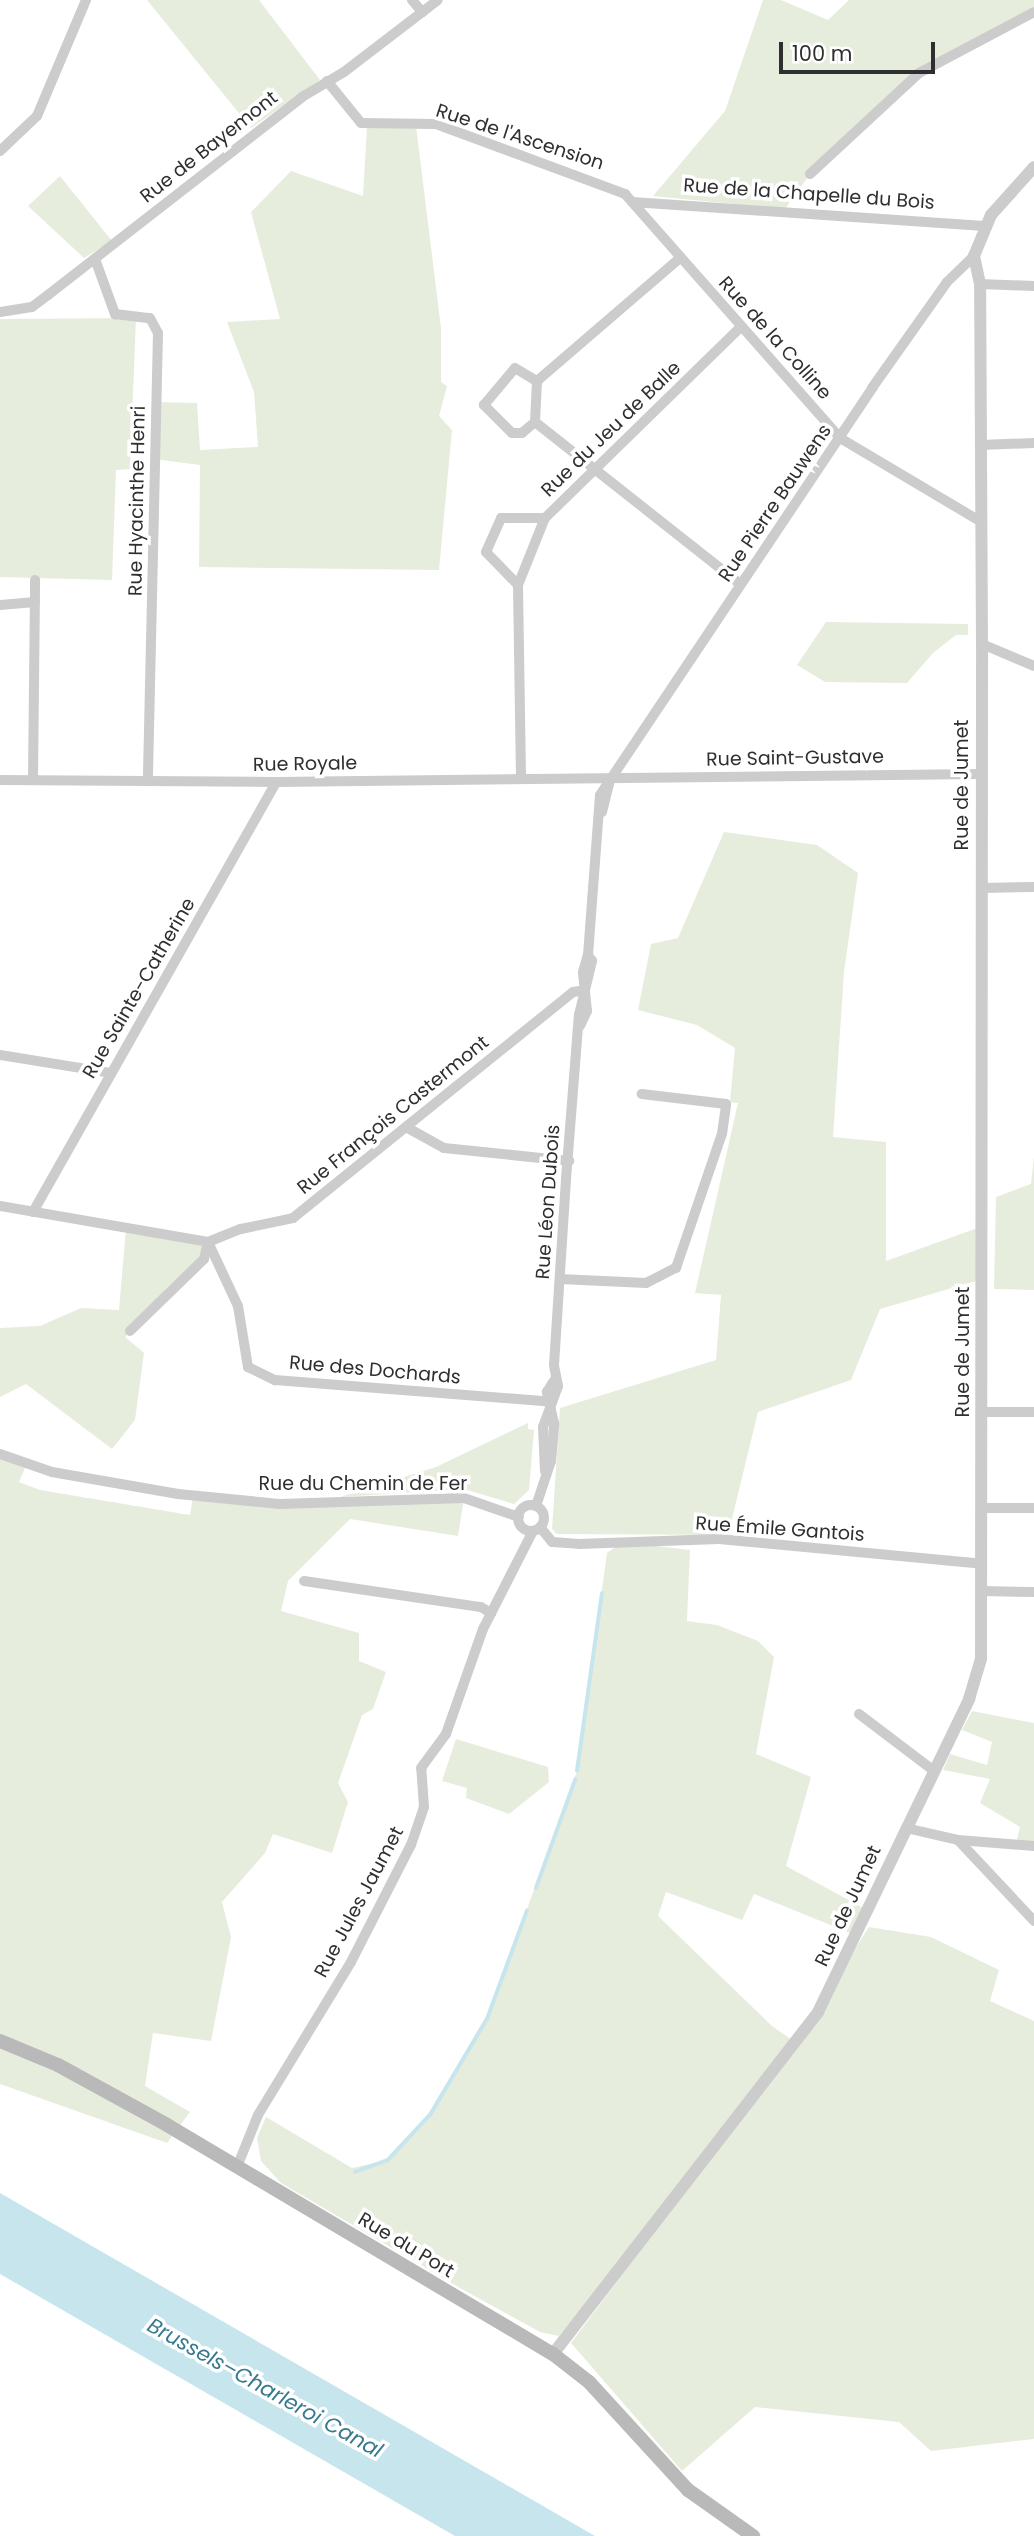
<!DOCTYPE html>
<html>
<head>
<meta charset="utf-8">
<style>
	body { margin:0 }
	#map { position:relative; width:1034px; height:2536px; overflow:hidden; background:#fff; font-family:Poppins,sans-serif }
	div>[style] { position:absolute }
	.green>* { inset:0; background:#e7eddc }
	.water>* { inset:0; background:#c7e5ed }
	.stream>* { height:3.5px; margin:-1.75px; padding:0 1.75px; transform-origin:1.75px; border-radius:1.75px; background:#c7e5ed }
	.minor>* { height:10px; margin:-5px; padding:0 5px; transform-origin:5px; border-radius:5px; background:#ccc }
	.minor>.ring { margin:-5px; padding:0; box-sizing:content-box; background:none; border:10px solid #ccc; border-radius:50% }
	.tertiary>* { height:12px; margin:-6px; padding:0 6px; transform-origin:6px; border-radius:6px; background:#ccc }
	.secondary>* { height:14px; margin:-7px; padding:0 7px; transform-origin:7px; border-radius:7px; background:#b9b9b9 }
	span { translate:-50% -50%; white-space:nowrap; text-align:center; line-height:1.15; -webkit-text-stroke:7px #fff; paint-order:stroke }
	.street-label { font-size:19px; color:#2f2f2f }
	.water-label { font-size:21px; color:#377a8e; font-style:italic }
	.scale { position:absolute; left:779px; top:42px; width:156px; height:32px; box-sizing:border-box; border:4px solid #2f2f2f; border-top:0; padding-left:9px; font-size:21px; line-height:24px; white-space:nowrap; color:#2f2f2f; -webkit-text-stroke:5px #fff; paint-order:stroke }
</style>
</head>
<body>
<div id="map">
	<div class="green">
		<div style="clip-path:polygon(147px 0,259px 0,320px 80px,251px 128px)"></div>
		<div style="clip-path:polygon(763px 0,781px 0,828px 20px,849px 0,1034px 0,1034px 13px,919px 73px,810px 174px,785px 209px,653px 196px,725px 111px)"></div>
		<div style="clip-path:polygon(367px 126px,416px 126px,441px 328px,441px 382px,447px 386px,439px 416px,452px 430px,439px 570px,199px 567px,200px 465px,154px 459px,156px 402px,197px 403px,200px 450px,258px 447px,254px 392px,227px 322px,280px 319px,251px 212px,291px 171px,363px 196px)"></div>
		<div style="clip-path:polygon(60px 176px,112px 241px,84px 258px,28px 206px)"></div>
		<div style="clip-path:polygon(136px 318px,130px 469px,116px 470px,112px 580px,0 577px,0 319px)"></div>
		<div style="clip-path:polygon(826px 622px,968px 624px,968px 635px,956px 635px,933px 653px,907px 683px,825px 682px,797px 665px)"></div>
		<div style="clip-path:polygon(724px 832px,817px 845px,858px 873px,844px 972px,833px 1137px,886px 1142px,886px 1261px,983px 1226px,983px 1279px,880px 1309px,851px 1380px,758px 1412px,728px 1535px,557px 1534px,552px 1529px,560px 1408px,716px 1360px,721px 1295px,695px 1293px,738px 1103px,730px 1102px,735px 1048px,697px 1025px,638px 1010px,651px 944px,678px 938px)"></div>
		<div style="clip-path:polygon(1034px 1157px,1034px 1290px,994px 1289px,996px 1197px,1031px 1184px)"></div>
		<div style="clip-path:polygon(126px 1228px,208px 1242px,204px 1259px,125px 1337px,144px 1353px,135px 1420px,112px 1449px,26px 1384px,0 1397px,0 1328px,40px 1326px,81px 1308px,119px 1310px)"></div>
		<div style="clip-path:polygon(528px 1423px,528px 1429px,534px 1430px,529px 1490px,514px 1504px,464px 1489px,340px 1497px,436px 1467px)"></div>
		<div style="clip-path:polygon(0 1456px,27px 1463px,19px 1482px,40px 1490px,190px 1515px,193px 1496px,247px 1504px,464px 1498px,458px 1536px,350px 1519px,288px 1581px,281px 1611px,359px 1633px,359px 1661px,386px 1672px,373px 1709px,362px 1715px,338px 1783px,348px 1802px,332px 1853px,273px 1834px,265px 1853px,222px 1902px,231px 1937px,211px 2041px,153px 2033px,145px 2086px,190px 2112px,167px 2143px,0 2084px)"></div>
		<div style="clip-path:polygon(622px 1542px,690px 1550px,687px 1621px,717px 1625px,758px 1641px,774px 1657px,756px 1754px,811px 1777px,786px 1866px,867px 1910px,855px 1935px,754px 1894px,742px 1920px,666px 1892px,658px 1916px,772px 2026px,795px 2042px,869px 1927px,931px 1937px,999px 1970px,990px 2001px,1034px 2021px,1034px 2439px,931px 2451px,899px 2422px,755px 2407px,682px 2471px,571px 2343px,777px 2067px,559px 2336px,540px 2332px,460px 2288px,281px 2183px,261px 2161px,257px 2138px,266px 2117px,352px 2168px,388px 2160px,430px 2115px,487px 2019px,577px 1771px,607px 1553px)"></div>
		<div style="clip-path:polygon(972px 1711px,1034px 1723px,1034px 1846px,1017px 1839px,1020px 1827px,980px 1803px,990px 1779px,943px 1770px,950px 1754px,987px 1765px,992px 1742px,962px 1730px)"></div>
		<div style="clip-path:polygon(456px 1739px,548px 1767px,549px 1782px,509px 1814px,466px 1798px,467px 1788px,442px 1781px)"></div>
	</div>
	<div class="water">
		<div style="clip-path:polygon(0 2193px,595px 2536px,455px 2536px,0 2274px)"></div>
	</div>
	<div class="stream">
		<div style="left:577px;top:1771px;width:179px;rotate:-82deg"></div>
		<div style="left:536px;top:1888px;width:115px;rotate:-70.1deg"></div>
		<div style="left:355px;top:2172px;width:35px;rotate:-20deg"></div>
		<div style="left:388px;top:2160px;width:62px;rotate:-47deg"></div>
		<div style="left:430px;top:2115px;width:112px;rotate:-59.3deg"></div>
		<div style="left:487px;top:2019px;width:115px;rotate:-69.7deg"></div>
	</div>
	<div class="minor">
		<div style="left:412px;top:0;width:16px;rotate:50deg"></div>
		<div style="left:327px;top:81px;width:54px;rotate:51deg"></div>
		<div style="left:361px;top:123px;width:75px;rotate:0.8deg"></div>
		<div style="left:436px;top:124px;width:202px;rotate:20.3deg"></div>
		<div style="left:625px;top:194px;width:325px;rotate:48.6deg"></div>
		<div style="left:840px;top:438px;width:163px;rotate:30.7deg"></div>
		<div style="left:0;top:151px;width:51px;rotate:-43.4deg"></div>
		<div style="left:37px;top:116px;width:126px;rotate:-67.1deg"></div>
		<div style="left:810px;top:174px;width:149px;rotate:-42.8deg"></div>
		<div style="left:919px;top:73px;width:130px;rotate:-27.9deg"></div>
		<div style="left:632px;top:202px;width:353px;rotate:3.9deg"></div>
		<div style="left:680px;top:258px;width:189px;rotate:139.3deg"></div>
		<div style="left:537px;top:381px;width:41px;rotate:92.8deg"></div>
		<div style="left:535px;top:422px;width:261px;rotate:38.3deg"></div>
		<div style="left:95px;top:259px;width:59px;rotate:70deg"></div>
		<div style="left:115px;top:314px;width:35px;rotate:7deg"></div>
		<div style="left:150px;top:318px;width:17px;rotate:62deg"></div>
		<div style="left:158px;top:333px;width:448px;rotate:91.3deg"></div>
		<div style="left:980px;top:284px;width:54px;rotate:2.1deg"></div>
		<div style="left:0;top:312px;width:32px;rotate:-9deg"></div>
		<div style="left:32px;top:307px;width:20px;rotate:-37deg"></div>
		<div style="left:48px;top:295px;width:322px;rotate:-37.9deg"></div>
		<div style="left:302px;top:97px;width:49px;rotate:-30.8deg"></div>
		<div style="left:344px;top:72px;width:118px;rotate:-37.5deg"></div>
		<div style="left:535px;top:422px;width:17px;rotate:140deg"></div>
		<div style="left:522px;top:433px;width:10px;rotate:180deg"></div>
		<div style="left:512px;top:433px;width:40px;rotate:-135deg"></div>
		<div style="left:484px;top:405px;width:48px;rotate:-50deg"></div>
		<div style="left:515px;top:368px;width:26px;rotate:31deg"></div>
		<div style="left:980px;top:445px;width:54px;rotate:-2.1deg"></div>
		<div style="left:518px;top:585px;width:46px;rotate:-134.1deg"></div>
		<div style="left:486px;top:552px;width:37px;rotate:-66deg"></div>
		<div style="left:501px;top:518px;width:44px"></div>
		<div style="left:0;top:605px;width:35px;rotate:-5deg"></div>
		<div style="left:982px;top:644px;width:56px;rotate:22.9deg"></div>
		<div style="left:521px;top:777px;width:192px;rotate:-90.9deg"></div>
		<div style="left:518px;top:585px;width:72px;rotate:-68.1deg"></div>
		<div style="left:545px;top:518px;width:274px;rotate:-44.3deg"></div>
		<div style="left:0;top:780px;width:276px;rotate:0.4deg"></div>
		<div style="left:276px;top:782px;width:705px;rotate:-0.65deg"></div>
		<div style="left:33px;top:780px;width:200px;rotate:-89.4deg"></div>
		<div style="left:602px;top:812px;width:32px;rotate:-76deg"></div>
		<div style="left:982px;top:888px;width:52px;rotate:-1.1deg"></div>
		<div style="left:580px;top:1026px;width:17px;rotate:-65deg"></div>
		<div style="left:587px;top:1011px;width:39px;rotate:-96deg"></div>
		<div style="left:583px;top:972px;width:18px;rotate:-74deg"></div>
		<div style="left:588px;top:955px;width:160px;rotate:-85.7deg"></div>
		<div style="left:600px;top:795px;width:490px;rotate:-56.2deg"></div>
		<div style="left:872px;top:388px;width:130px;rotate:-54.7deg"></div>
		<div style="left:947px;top:282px;width:37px;rotate:-44deg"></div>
		<div style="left:0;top:1055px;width:112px;rotate:9.2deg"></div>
		<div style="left:406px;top:1127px;width:43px;rotate:28.9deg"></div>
		<div style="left:444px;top:1148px;width:126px;rotate:5.9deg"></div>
		<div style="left:0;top:1206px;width:211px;rotate:9.8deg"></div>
		<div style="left:208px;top:1242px;width:71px;rotate:64.9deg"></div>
		<div style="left:238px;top:1306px;width:62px;rotate:80.7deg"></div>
		<div style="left:248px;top:1367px;width:30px;rotate:26deg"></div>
		<div style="left:275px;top:1380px;width:278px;rotate:4.5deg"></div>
		<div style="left:33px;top:1212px;width:494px;rotate:-60.5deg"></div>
		<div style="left:560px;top:1279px;width:86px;rotate:2.7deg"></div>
		<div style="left:646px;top:1283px;width:34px;rotate:-27deg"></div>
		<div style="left:676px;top:1268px;width:142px;rotate:-71.1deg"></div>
		<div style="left:722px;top:1134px;width:30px;rotate:-82deg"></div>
		<div style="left:726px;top:1104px;width:85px;rotate:-173.2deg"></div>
		<div style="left:130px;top:1331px;width:103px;rotate:-44.2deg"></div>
		<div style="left:204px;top:1259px;width:17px;rotate:-77deg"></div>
		<div style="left:208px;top:1242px;width:35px;rotate:-22deg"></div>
		<div style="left:241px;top:1229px;width:53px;rotate:-11.9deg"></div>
		<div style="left:293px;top:1218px;width:360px;rotate:-38.9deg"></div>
		<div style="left:573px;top:992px;width:12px;rotate:-9deg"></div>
		<div style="left:982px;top:1412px;width:52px"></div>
		<div style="left:0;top:1454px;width:55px;rotate:19.1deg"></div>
		<div style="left:52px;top:1472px;width:128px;rotate:9.9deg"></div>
		<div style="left:178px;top:1494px;width:102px;rotate:5.6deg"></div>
		<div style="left:280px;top:1504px;width:184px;rotate:-1.9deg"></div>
		<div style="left:464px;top:1498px;width:58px;rotate:19.1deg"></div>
		<div style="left:545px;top:1471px;width:44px;rotate:-92.6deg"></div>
		<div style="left:543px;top:1427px;width:44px;rotate:-69.9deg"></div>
		<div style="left:558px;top:1386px;width:21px;rotate:-101deg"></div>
		<div style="left:554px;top:1365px;width:186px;rotate:-86.3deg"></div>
		<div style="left:566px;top:1179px;width:165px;rotate:-85.5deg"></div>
		<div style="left:579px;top:1015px;width:56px;rotate:-76.5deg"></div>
		<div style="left:592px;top:961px;width:7px;rotate:-124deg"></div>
		<div class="ring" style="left:518px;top:1505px;width:16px;height:16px"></div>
		<div style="left:536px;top:1506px;width:47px;rotate:-71.6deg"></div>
		<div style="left:551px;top:1461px;width:38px;rotate:-85deg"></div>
		<div style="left:554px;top:1423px;width:32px;rotate:-103deg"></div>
		<div style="left:547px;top:1392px;width:13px;rotate:-58deg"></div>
		<div style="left:982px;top:1508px;width:52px"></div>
		<div style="left:540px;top:1527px;width:19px;rotate:51deg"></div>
		<div style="left:552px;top:1542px;width:27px;rotate:4deg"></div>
		<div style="left:579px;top:1544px;width:140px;rotate:-2deg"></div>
		<div style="left:719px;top:1539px;width:264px;rotate:5.4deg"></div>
		<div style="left:304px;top:1581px;width:179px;rotate:8.4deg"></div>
		<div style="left:481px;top:1607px;width:12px;rotate:31deg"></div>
		<div style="left:982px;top:1591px;width:52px;rotate:1.1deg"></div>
		<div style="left:859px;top:1714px;width:94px;rotate:37.2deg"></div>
		<div style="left:906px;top:1828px;width:53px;rotate:13deg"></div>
		<div style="left:958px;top:1840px;width:111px;rotate:46.8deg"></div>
		<div style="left:958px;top:1840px;width:76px;rotate:4.5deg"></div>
		<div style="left:237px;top:2167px;width:56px;rotate:-68deg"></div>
		<div style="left:258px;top:2115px;width:179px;rotate:-58.7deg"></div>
		<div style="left:351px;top:1962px;width:131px;rotate:-62.9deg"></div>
		<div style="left:411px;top:1845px;width:40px;rotate:-71.1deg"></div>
		<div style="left:424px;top:1807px;width:39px;rotate:-94deg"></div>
		<div style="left:421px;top:1768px;width:42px;rotate:-53.7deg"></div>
		<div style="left:446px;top:1734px;width:111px;rotate:-70.6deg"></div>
		<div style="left:483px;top:1629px;width:110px;rotate:-63deg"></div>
	</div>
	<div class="tertiary">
		<div style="left:553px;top:2354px;width:433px;rotate:-52.2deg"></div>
		<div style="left:818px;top:2012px;width:348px;rotate:-64.2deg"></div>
		<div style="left:969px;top:1699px;width:42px;rotate:-73.3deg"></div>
		<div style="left:981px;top:1659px;width:1015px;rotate:-89.94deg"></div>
		<div style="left:982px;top:644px;width:360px;rotate:-90.3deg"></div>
		<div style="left:980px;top:284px;width:29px;rotate:-102deg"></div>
		<div style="left:974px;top:256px;width:44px;rotate:-67.5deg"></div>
		<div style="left:991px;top:215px;width:64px;rotate:-48.1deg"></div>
	</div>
	<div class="secondary">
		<div style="left:0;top:2041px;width:63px;rotate:22.5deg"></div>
		<div style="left:58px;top:2065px;width:124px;rotate:28.8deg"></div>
		<div style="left:167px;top:2125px;width:449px;rotate:30.7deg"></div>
		<div style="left:553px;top:2354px;width:46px;rotate:37.9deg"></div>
		<div style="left:589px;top:2382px;width:147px;rotate:47.5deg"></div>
		<div style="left:688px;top:2490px;width:80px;rotate:35.3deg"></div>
	</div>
	<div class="street-label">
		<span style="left:520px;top:137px;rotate:18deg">Rue de l'Ascension</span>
		<span style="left:209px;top:147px;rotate:-38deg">Rue de Bayemont</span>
		<span style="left:809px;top:194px;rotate:4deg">Rue de la Chapelle du Bois</span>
		<span style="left:775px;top:338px;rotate:48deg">Rue de la Colline</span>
		<span style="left:611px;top:429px;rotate:-44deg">Rue du Jeu de Balle</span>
		<span style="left:137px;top:501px;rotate:-89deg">Rue Hyacinthe Henri</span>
		<span style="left:775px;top:503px;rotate:-56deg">Rue Pierre Bauwens</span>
		<span style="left:795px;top:758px;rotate:-1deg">Rue Saint-Gustave</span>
		<span style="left:305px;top:764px;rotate:-1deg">Rue Royale</span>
		<span style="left:962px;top:785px;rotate:-90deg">Rue de Jumet</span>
		<span style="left:139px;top:988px;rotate:-60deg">Rue Sainte-Catherine</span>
		<span style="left:393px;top:1115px;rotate:-39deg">Rue François Castermont</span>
		<span style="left:548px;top:1202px;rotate:-86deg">Rue Léon Dubois</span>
		<span style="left:963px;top:1352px;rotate:-90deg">Rue de Jumet</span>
		<span style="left:375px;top:1370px;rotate:5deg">Rue des Dochards</span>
		<span style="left:363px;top:1484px">Rue du Chemin de Fer</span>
		<span style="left:780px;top:1529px;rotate:4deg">Rue Émile Gantois</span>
		<span style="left:359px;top:1902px;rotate:-62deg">Rue Jules Jaumet</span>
		<span style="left:848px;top:1906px;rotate:-65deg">Rue de Jumet</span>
		<span style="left:406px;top:2245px;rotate:31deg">Rue du Port</span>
	</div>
	<div class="water-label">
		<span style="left:265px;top:2388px;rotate:29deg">Brussels–Charleroi Canal</span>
	</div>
	<div class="scale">100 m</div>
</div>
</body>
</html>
